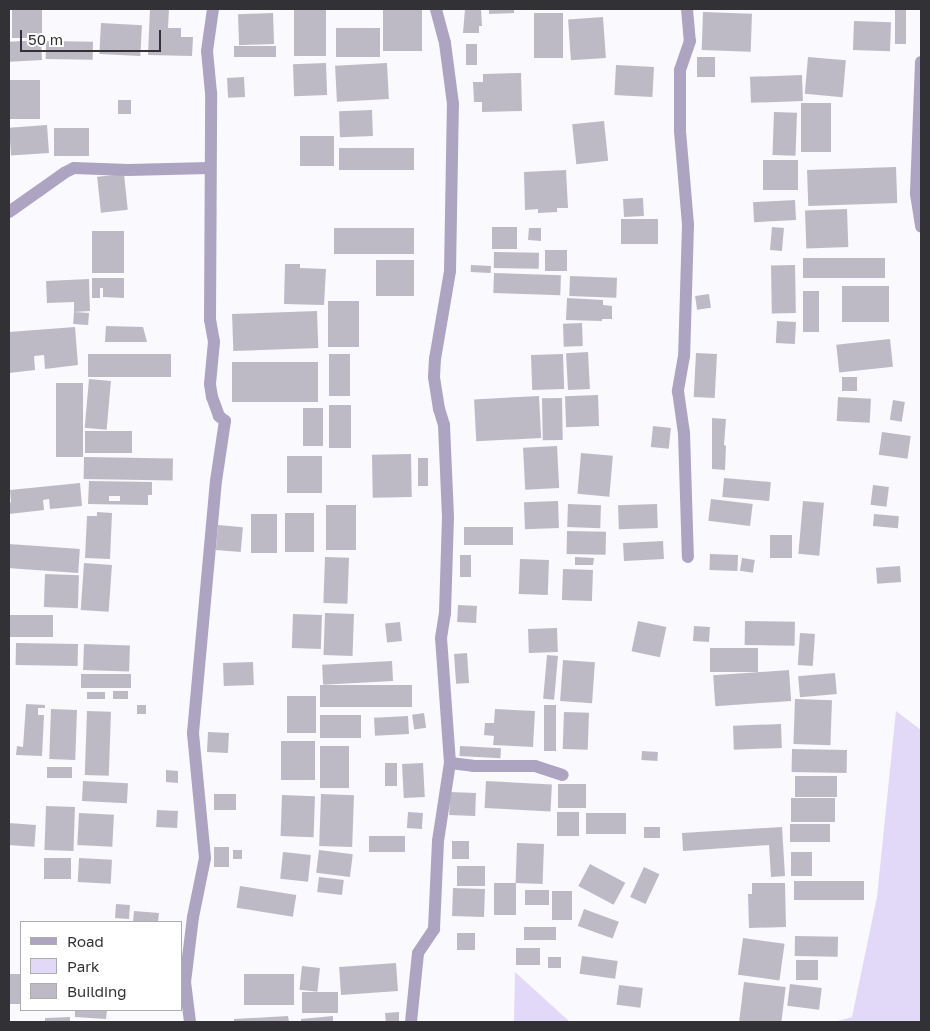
<!DOCTYPE html>
<html>
<head>
<meta charset="utf-8">
<style>
	body { margin:0 }
	#map { position:relative; width:930px; height:1031px; overflow:hidden; background:#faf9fe; font-family:"Golos Text",sans-serif }
	div>[style] { position:absolute }
	.green>* { inset:0; background:#e2d8f7 }
	.building>* { inset:0; background:#bdbac5; transform-origin:0 0 }
	.street>* { height:12px; margin:-6px; padding:0 6px; transform-origin:6px; border-radius:6px; background:#ada4c1 }
	span { translate:-50% -50%; white-space:nowrap; text-align:center; line-height:1.15; -webkit-text-stroke:4.5px #fff; paint-order:stroke }
	.frame { position:absolute; inset:0; border:10px solid #323135; pointer-events:none }
	.legend { position:absolute; left:20px; top:921px; width:162px; height:90px; box-sizing:border-box; background:#fff; border:1px solid #adadae; margin:0; padding:6px 9px; list-style:none; font-size:15px; color:#323135 }
	.legend li { display:flex; align-items:center; gap:10px; height:25px }
	.legend b { width:25px; border:1px solid #adadae }
	.scale { position:absolute; left:20px; top:30px; width:141px; height:22px; box-sizing:border-box; border:2px solid #323135; border-top:0; padding-left:6px; font-size:15px; line-height:18px; white-space:nowrap; color:#323135; -webkit-text-stroke:4px #fff; paint-order:stroke }
</style>
</head>
<body>
<div id="map">
	<div class="green">
		<div style="clip-path:polygon(896px 711px,921px 730px,921px 1022px,834px 1022px,852px 1017px,877px 897px)"></div>
		<div style="clip-path:polygon(515px 972px,570px 1022px,514px 1022px)"></div>
	</div>
	<div class="building">
		<div style="left:12px;top:9px;width:30px;height:29px"></div>
		<div style="clip-path:polygon(150px 9px,169px 9px,168px 28px,181px 28px,181px 37px,193px 37px,192px 56px,148px 55px)"></div>
		<div style="left:294px;top:9px;width:32px;height:47px"></div>
		<div style="left:383px;top:9px;width:39px;height:42px"></div>
		<div style="clip-path:polygon(465px 9px,481px 9px,482px 26px,479px 26px,479px 33px,463px 33px)"></div>
		<div style="clip-path:polygon(489px 9px,514px 9px,514px 13px,489px 14px)"></div>
		<div style="left:895px;top:9px;width:11px;height:35px"></div>
		<div style="left:703px;top:12px;width:49px;height:38px;rotate:2deg"></div>
		<div style="left:273px;top:13px;width:31px;height:35px;rotate:88deg"></div>
		<div style="left:534px;top:13px;width:29px;height:45px"></div>
		<div style="left:603px;top:17px;width:41px;height:35px;rotate:86deg"></div>
		<div style="left:854px;top:21px;width:37px;height:29px;rotate:2deg"></div>
		<div style="left:101px;top:23px;width:41px;height:31px;rotate:3deg"></div>
		<div style="left:336px;top:28px;width:44px;height:29px"></div>
		<div style="left:41px;top:40px;width:20px;height:32px;rotate:87deg"></div>
		<div style="left:46px;top:41px;width:47px;height:18px;rotate:1deg"></div>
		<div style="left:466px;top:44px;width:11px;height:21px"></div>
		<div style="left:276px;top:46px;width:11px;height:42px;rotate:90deg"></div>
		<div style="left:697px;top:57px;width:18px;height:20px"></div>
		<div style="left:808px;top:57px;width:38px;height:37px;rotate:5deg"></div>
		<div style="left:326px;top:63px;width:32px;height:33px;rotate:88deg"></div>
		<div style="left:387px;top:63px;width:36px;height:52px;rotate:87deg"></div>
		<div style="left:616px;top:65px;width:38px;height:30px;rotate:3deg"></div>
		<div style="clip-path:polygon(521px 73px,522px 111px,482px 112px,482px 102px,474px 102px,473px 82px,483px 82px,483px 74px)"></div>
		<div style="left:802px;top:75px;width:26px;height:52px;rotate:88deg"></div>
		<div style="left:244px;top:77px;width:20px;height:17px;rotate:87deg"></div>
		<div style="left:40px;top:80px;width:39px;height:31px;rotate:90deg"></div>
		<div style="left:118px;top:100px;width:13px;height:14px"></div>
		<div style="left:801px;top:103px;width:30px;height:49px"></div>
		<div style="left:372px;top:110px;width:26px;height:33px;rotate:88deg"></div>
		<div style="left:774px;top:112px;width:23px;height:43px;rotate:2deg"></div>
		<div style="left:604px;top:121px;width:40px;height:32px;rotate:84deg"></div>
		<div style="left:47px;top:125px;width:28px;height:38px;rotate:86deg"></div>
		<div style="left:54px;top:128px;width:35px;height:28px"></div>
		<div style="left:300px;top:136px;width:34px;height:30px"></div>
		<div style="left:414px;top:148px;width:22px;height:75px;rotate:90deg"></div>
		<div style="left:798px;top:160px;width:30px;height:35px;rotate:90deg"></div>
		<div style="left:896px;top:167px;width:36px;height:89px;rotate:88deg"></div>
		<div style="clip-path:polygon(566px 170px,568px 208px,557px 208px,557px 212px,538px 213px,538px 209px,525px 210px,524px 172px)"></div>
		<div style="left:124px;top:174px;width:36px;height:27px;rotate:84deg"></div>
		<div style="left:643px;top:198px;width:18px;height:20px;rotate:87deg"></div>
		<div style="left:795px;top:200px;width:20px;height:42px;rotate:87deg"></div>
		<div style="left:847px;top:209px;width:38px;height:42px;rotate:88deg"></div>
		<div style="left:658px;top:219px;width:25px;height:37px;rotate:90deg"></div>
		<div style="left:492px;top:227px;width:25px;height:22px"></div>
		<div style="left:772px;top:227px;width:12px;height:23px;rotate:5deg"></div>
		<div style="left:414px;top:228px;width:26px;height:80px;rotate:90deg"></div>
		<div style="clip-path:polygon(529px 228px,541px 228px,541px 241px,528px 240px)"></div>
		<div style="left:92px;top:231px;width:32px;height:42px"></div>
		<div style="left:545px;top:250px;width:22px;height:21px"></div>
		<div style="left:494px;top:252px;width:45px;height:16px;rotate:1deg"></div>
		<div style="left:885px;top:258px;width:20px;height:82px;rotate:90deg"></div>
		<div style="left:376px;top:260px;width:38px;height:36px"></div>
		<div style="clip-path:polygon(285px 264px,300px 264px,300px 268px,326px 269px,324px 305px,284px 304px)"></div>
		<div style="left:471px;top:265px;width:20px;height:7px;rotate:3deg"></div>
		<div style="left:795px;top:265px;width:48px;height:24px;rotate:89deg"></div>
		<div style="left:494px;top:273px;width:67px;height:20px;rotate:2deg"></div>
		<div style="left:570px;top:276px;width:47px;height:20px;rotate:2deg"></div>
		<div style="clip-path:polygon(92px 278px,124px 278px,124px 298px,103px 297px,103px 288px,100px 288px,100px 298px,92px 298px)"></div>
		<div style="clip-path:polygon(89px 279px,90px 311px,74px 312px,74px 302px,47px 303px,46px 281px)"></div>
		<div style="left:842px;top:286px;width:47px;height:36px"></div>
		<div style="left:803px;top:291px;width:16px;height:41px"></div>
		<div style="left:709px;top:294px;width:14px;height:14px;rotate:82deg"></div>
		<div style="clip-path:polygon(567px 298px,603px 300px,603px 305px,612px 306px,612px 319px,602px 319px,602px 321px,566px 320px)"></div>
		<div style="left:328px;top:301px;width:31px;height:46px"></div>
		<div style="left:317px;top:311px;width:37px;height:85px;rotate:88deg"></div>
		<div style="left:74px;top:312px;width:15px;height:12px;rotate:4deg"></div>
		<div style="left:777px;top:321px;width:19px;height:22px;rotate:3deg"></div>
		<div style="left:582px;top:323px;width:23px;height:19px;rotate:88deg"></div>
		<div style="clip-path:polygon(106px 326px,143px 327px,147px 342px,105px 342px)"></div>
		<div style="clip-path:polygon(75px 327px,78px 365px,45px 369px,44px 355px,34px 356px,35px 370px,9px 373px,9px 332px)"></div>
		<div style="left:890px;top:339px;width:28px;height:54px;rotate:84deg"></div>
		<div style="left:588px;top:352px;width:37px;height:22px;rotate:87deg"></div>
		<div style="left:696px;top:353px;width:21px;height:44px;rotate:3deg"></div>
		<div style="left:88px;top:354px;width:83px;height:23px"></div>
		<div style="left:329px;top:354px;width:21px;height:42px"></div>
		<div style="left:563px;top:354px;width:35px;height:32px;rotate:88deg"></div>
		<div style="left:318px;top:362px;width:40px;height:86px;rotate:90deg"></div>
		<div style="left:842px;top:377px;width:15px;height:14px"></div>
		<div style="left:89px;top:379px;width:22px;height:49px;rotate:5deg"></div>
		<div style="left:56px;top:383px;width:27px;height:74px"></div>
		<div style="left:598px;top:395px;width:31px;height:33px;rotate:88deg"></div>
		<div style="left:539px;top:396px;width:42px;height:65px;rotate:87deg"></div>
		<div style="left:838px;top:397px;width:33px;height:24px;rotate:3deg"></div>
		<div style="left:562px;top:398px;width:42px;height:20px;rotate:89deg"></div>
		<div style="left:893px;top:400px;width:12px;height:20px;rotate:9deg"></div>
		<div style="left:329px;top:405px;width:22px;height:43px"></div>
		<div style="left:323px;top:408px;width:38px;height:20px;rotate:90deg"></div>
		<div style="clip-path:polygon(712px 418px,726px 419px,724px 445px,726px 446px,725px 470px,712px 469px)"></div>
		<div style="left:653px;top:426px;width:18px;height:21px;rotate:6deg"></div>
		<div style="left:85px;top:431px;width:47px;height:22px"></div>
		<div style="left:882px;top:432px;width:29px;height:23px;rotate:8deg"></div>
		<div style="left:557px;top:446px;width:42px;height:34px;rotate:87deg"></div>
		<div style="left:581px;top:453px;width:32px;height:41px;rotate:5deg"></div>
		<div style="left:411px;top:454px;width:43px;height:39px;rotate:89deg"></div>
		<div style="left:287px;top:456px;width:35px;height:37px"></div>
		<div style="left:84px;top:457px;width:89px;height:22px;rotate:1deg"></div>
		<div style="left:418px;top:458px;width:10px;height:28px"></div>
		<div style="left:724px;top:478px;width:47px;height:19px;rotate:5deg"></div>
		<div style="clip-path:polygon(evenodd,89px 481px,152px 482px,152px 495px,148px 495px,148px 505px,88px 504px,89px 481px,109px 496px,120px 496px,120px 501px,109px 501px,109px 496px)"></div>
		<div style="clip-path:polygon(80px 483px,82px 506px,50px 509px,49px 499px,43px 500px,44px 510px,9px 514px,9px 503px,11px 502px,10px 490px)"></div>
		<div style="left:873px;top:485px;width:16px;height:20px;rotate:7deg"></div>
		<div style="left:711px;top:499px;width:42px;height:22px;rotate:7deg"></div>
		<div style="left:558px;top:501px;width:27px;height:34px;rotate:88deg"></div>
		<div style="left:803px;top:501px;width:21px;height:53px;rotate:5deg"></div>
		<div style="left:568px;top:504px;width:33px;height:23px;rotate:2deg"></div>
		<div style="left:657px;top:504px;width:24px;height:39px;rotate:88deg"></div>
		<div style="left:326px;top:505px;width:30px;height:45px"></div>
		<div style="clip-path:polygon(97px 512px,112px 513px,110px 559px,85px 558px,87px 516px,97px 516px)"></div>
		<div style="left:285px;top:513px;width:29px;height:39px"></div>
		<div style="left:251px;top:514px;width:26px;height:39px"></div>
		<div style="left:874px;top:514px;width:25px;height:12px;rotate:5deg"></div>
		<div style="left:218px;top:525px;width:25px;height:25px;rotate:5deg"></div>
		<div style="left:513px;top:527px;width:18px;height:49px;rotate:90deg"></div>
		<div style="left:567px;top:531px;width:39px;height:23px;rotate:1deg"></div>
		<div style="left:770px;top:535px;width:22px;height:23px"></div>
		<div style="left:663px;top:541px;width:18px;height:40px;rotate:87deg"></div>
		<div style="left:9px;top:544px;width:71px;height:24px;rotate:4deg"></div>
		<div style="left:710px;top:554px;width:28px;height:16px;rotate:2deg"></div>
		<div style="left:460px;top:555px;width:11px;height:22px"></div>
		<div style="left:325px;top:557px;width:24px;height:46px;rotate:2deg"></div>
		<div style="clip-path:polygon(575px 557px,594px 558px,593px 565px,575px 565px)"></div>
		<div style="left:742px;top:558px;width:13px;height:13px;rotate:9deg"></div>
		<div style="left:520px;top:559px;width:29px;height:35px;rotate:2deg"></div>
		<div style="left:84px;top:563px;width:28px;height:47px;rotate:4deg"></div>
		<div style="left:900px;top:566px;width:16px;height:24px;rotate:86deg"></div>
		<div style="left:563px;top:569px;width:30px;height:31px;rotate:2deg"></div>
		<div style="left:45px;top:574px;width:34px;height:33px;rotate:2deg"></div>
		<div style="left:458px;top:605px;width:19px;height:17px;rotate:3deg"></div>
		<div style="left:325px;top:613px;width:29px;height:42px;rotate:2deg"></div>
		<div style="left:293px;top:614px;width:29px;height:34px;rotate:2deg"></div>
		<div style="left:53px;top:615px;width:22px;height:44px;rotate:90deg"></div>
		<div style="left:638px;top:621px;width:29px;height:31px;rotate:12deg"></div>
		<div style="left:745px;top:621px;width:50px;height:24px;rotate:1deg"></div>
		<div style="left:400px;top:622px;width:19px;height:15px;rotate:84deg"></div>
		<div style="left:694px;top:626px;width:16px;height:15px;rotate:4deg"></div>
		<div style="left:557px;top:628px;width:24px;height:29px;rotate:88deg"></div>
		<div style="left:800px;top:633px;width:15px;height:32px;rotate:4deg"></div>
		<div style="left:16px;top:643px;width:62px;height:22px;rotate:1deg"></div>
		<div style="left:84px;top:644px;width:46px;height:26px;rotate:2deg"></div>
		<div style="left:758px;top:648px;width:24px;height:48px;rotate:90deg"></div>
		<div style="left:467px;top:653px;width:30px;height:13px;rotate:86deg"></div>
		<div style="left:547px;top:655px;width:11px;height:44px;rotate:5deg"></div>
		<div style="left:563px;top:660px;width:32px;height:41px;rotate:4deg"></div>
		<div style="left:392px;top:661px;width:20px;height:70px;rotate:87deg"></div>
		<div style="left:253px;top:662px;width:23px;height:30px;rotate:88deg"></div>
		<div style="left:789px;top:670px;width:31px;height:76px;rotate:86deg"></div>
		<div style="left:835px;top:673px;width:21px;height:37px;rotate:85deg"></div>
		<div style="left:81px;top:674px;width:50px;height:14px"></div>
		<div style="left:412px;top:685px;width:22px;height:92px;rotate:90deg"></div>
		<div style="left:113px;top:691px;width:15px;height:8px"></div>
		<div style="left:87px;top:692px;width:18px;height:7px"></div>
		<div style="left:287px;top:696px;width:29px;height:37px"></div>
		<div style="left:795px;top:699px;width:37px;height:45px;rotate:2deg"></div>
		<div style="clip-path:polygon(26px 704px,45px 705px,45px 708px,38px 708px,38px 715px,44px 715px,42px 756px,16px 755px,17px 746px,23px 747px)"></div>
		<div style="left:137px;top:705px;width:9px;height:9px"></div>
		<div style="left:556px;top:705px;width:46px;height:12px;rotate:90deg"></div>
		<div style="left:51px;top:709px;width:26px;height:50px;rotate:2deg"></div>
		<div style="clip-path:polygon(495px 709px,535px 711px,533px 747px,493px 745px,494px 736px,484px 735px,485px 723px,494px 723px)"></div>
		<div style="left:87px;top:711px;width:24px;height:64px;rotate:2deg"></div>
		<div style="left:564px;top:712px;width:25px;height:37px;rotate:2deg"></div>
		<div style="left:424px;top:713px;width:15px;height:12px;rotate:82deg"></div>
		<div style="left:320px;top:715px;width:41px;height:23px"></div>
		<div style="left:408px;top:716px;width:18px;height:34px;rotate:87deg"></div>
		<div style="left:781px;top:724px;width:24px;height:48px;rotate:88deg"></div>
		<div style="left:208px;top:732px;width:21px;height:20px;rotate:3deg"></div>
		<div style="left:281px;top:741px;width:34px;height:39px"></div>
		<div style="left:320px;top:746px;width:29px;height:42px"></div>
		<div style="left:460px;top:746px;width:41px;height:10px;rotate:3deg"></div>
		<div style="left:792px;top:749px;width:55px;height:23px;rotate:1deg"></div>
		<div style="left:642px;top:751px;width:16px;height:9px;rotate:4deg"></div>
		<div style="left:397px;top:763px;width:23px;height:12px;rotate:90deg"></div>
		<div style="left:423px;top:763px;width:34px;height:21px;rotate:87deg"></div>
		<div style="left:47px;top:767px;width:25px;height:11px"></div>
		<div style="clip-path:polygon(166px 770px,178px 771px,178px 783px,166px 782px)"></div>
		<div style="left:795px;top:776px;width:42px;height:21px"></div>
		<div style="left:83px;top:781px;width:45px;height:20px;rotate:3deg"></div>
		<div style="left:486px;top:781px;width:66px;height:27px;rotate:3deg"></div>
		<div style="left:558px;top:784px;width:28px;height:24px"></div>
		<div style="left:450px;top:792px;width:26px;height:23px;rotate:2deg"></div>
		<div style="left:236px;top:794px;width:16px;height:22px;rotate:90deg"></div>
		<div style="left:321px;top:794px;width:33px;height:52px;rotate:2deg"></div>
		<div style="left:282px;top:795px;width:33px;height:41px;rotate:2deg"></div>
		<div style="left:835px;top:798px;width:24px;height:44px;rotate:90deg"></div>
		<div style="left:46px;top:806px;width:29px;height:44px;rotate:2deg"></div>
		<div style="left:157px;top:810px;width:21px;height:17px;rotate:3deg"></div>
		<div style="left:408px;top:812px;width:15px;height:16px;rotate:4deg"></div>
		<div style="left:557px;top:812px;width:22px;height:24px"></div>
		<div style="left:79px;top:813px;width:35px;height:32px;rotate:3deg"></div>
		<div style="left:626px;top:813px;width:21px;height:40px;rotate:90deg"></div>
		<div style="left:9px;top:823px;width:27px;height:22px;rotate:4deg"></div>
		<div style="left:830px;top:824px;width:18px;height:40px;rotate:90deg"></div>
		<div style="left:644px;top:827px;width:16px;height:11px"></div>
		<div style="clip-path:polygon(782px 827px,785px 876px,771px 877px,769px 845px,683px 851px,682px 833px)"></div>
		<div style="left:405px;top:836px;width:16px;height:36px;rotate:90deg"></div>
		<div style="left:452px;top:841px;width:17px;height:18px"></div>
		<div style="left:517px;top:843px;width:27px;height:40px;rotate:2deg"></div>
		<div style="left:214px;top:847px;width:15px;height:20px"></div>
		<div style="left:233px;top:850px;width:9px;height:9px"></div>
		<div style="left:319px;top:850px;width:34px;height:23px;rotate:7deg"></div>
		<div style="left:283px;top:852px;width:28px;height:27px;rotate:6deg"></div>
		<div style="left:791px;top:852px;width:21px;height:24px"></div>
		<div style="left:44px;top:858px;width:27px;height:21px"></div>
		<div style="left:79px;top:858px;width:33px;height:24px;rotate:3deg"></div>
		<div style="left:590px;top:864px;width:40px;height:25px;rotate:28deg"></div>
		<div style="left:457px;top:866px;width:28px;height:20px"></div>
		<div style="left:644px;top:867px;width:17px;height:33px;rotate:25deg"></div>
		<div style="left:319px;top:877px;width:25px;height:15px;rotate:7deg"></div>
		<div style="left:794px;top:881px;width:70px;height:19px"></div>
		<div style="left:494px;top:883px;width:22px;height:32px"></div>
		<div style="clip-path:polygon(752px 883px,785px 883px,786px 927px,749px 928px,748px 894px,752px 894px)"></div>
		<div style="left:240px;top:886px;width:57px;height:22px;rotate:9deg"></div>
		<div style="left:453px;top:888px;width:32px;height:28px;rotate:2deg"></div>
		<div style="left:525px;top:890px;width:24px;height:15px"></div>
		<div style="left:552px;top:891px;width:20px;height:29px"></div>
		<div style="left:116px;top:904px;width:14px;height:14px;rotate:4deg"></div>
		<div style="left:584px;top:909px;width:37px;height:18px;rotate:20deg"></div>
		<div style="clip-path:polygon(134px 911px,159px 913px,158px 922px,133px 922px)"></div>
		<div style="left:524px;top:927px;width:32px;height:13px"></div>
		<div style="left:457px;top:933px;width:18px;height:17px"></div>
		<div style="left:795px;top:936px;width:43px;height:20px;rotate:1deg"></div>
		<div style="left:743px;top:938px;width:42px;height:37px;rotate:8deg"></div>
		<div style="left:516px;top:948px;width:24px;height:17px"></div>
		<div style="left:582px;top:956px;width:36px;height:18px;rotate:8deg"></div>
		<div style="left:548px;top:957px;width:13px;height:11px"></div>
		<div style="left:796px;top:960px;width:22px;height:20px"></div>
		<div style="left:396px;top:963px;width:28px;height:57px;rotate:86deg"></div>
		<div style="left:302px;top:966px;width:18px;height:24px;rotate:6deg"></div>
		<div style="left:9px;top:974px;width:12px;height:30px"></div>
		<div style="left:244px;top:974px;width:50px;height:31px"></div>
		<div style="left:744px;top:982px;width:42px;height:39px;rotate:7deg"></div>
		<div style="left:790px;top:984px;width:32px;height:22px;rotate:7deg"></div>
		<div style="left:619px;top:985px;width:24px;height:20px;rotate:7deg"></div>
		<div style="left:302px;top:992px;width:36px;height:21px"></div>
		<div style="clip-path:polygon(75px 1010px,107px 1010px,106px 1019px,75px 1017px)"></div>
		<div style="clip-path:polygon(399px 1012px,399px 1022px,386px 1022px,385px 1013px)"></div>
		<div style="clip-path:polygon(288px 1016px,289px 1022px,234px 1022px,234px 1019px)"></div>
		<div style="clip-path:polygon(333px 1016px,333px 1022px,301px 1022px,301px 1019px)"></div>
		<div style="clip-path:polygon(70px 1017px,70px 1022px,45px 1022px,45px 1018px)"></div>
	</div>
	<div class="street">
		<div style="left:687px;top:9px;width:32px;rotate:85deg"></div>
		<div style="left:690px;top:41px;width:31px;rotate:109deg"></div>
		<div style="left:680px;top:70px;width:61px;rotate:90deg"></div>
		<div style="left:680px;top:131px;width:94px;rotate:85.1deg"></div>
		<div style="left:688px;top:225px;width:131px;rotate:91.7deg"></div>
		<div style="left:684px;top:356px;width:36px;rotate:100deg"></div>
		<div style="left:678px;top:391px;width:42px;rotate:81.9deg"></div>
		<div style="left:684px;top:433px;width:124px;rotate:88.2deg"></div>
		<div style="left:921px;top:62px;width:132px;rotate:92.2deg"></div>
		<div style="left:916px;top:194px;width:33px;rotate:81deg"></div>
		<div style="left:9px;top:212px;width:67px;rotate:-35.3deg"></div>
		<div style="left:64px;top:173px;width:11px;rotate:-27deg"></div>
		<div style="left:74px;top:168px;width:54px;rotate:2.1deg"></div>
		<div style="left:128px;top:170px;width:81px;rotate:-1.4deg"></div>
		<div style="left:450px;top:763px;width:23px;rotate:7deg"></div>
		<div style="left:473px;top:766px;width:62px"></div>
		<div style="left:535px;top:766px;width:29px;rotate:18deg"></div>
		<div style="left:190px;top:1022px;width:40px;rotate:-97.1deg"></div>
		<div style="left:185px;top:982px;width:65px;rotate:-83deg"></div>
		<div style="left:193px;top:917px;width:60px;rotate:-78.5deg"></div>
		<div style="left:205px;top:858px;width:126px;rotate:-95.5deg"></div>
		<div style="left:193px;top:733px;width:253px;rotate:-84.8deg"></div>
		<div style="left:216px;top:481px;width:61px;rotate:-81.5deg"></div>
		<div style="left:225px;top:421px;width:8px;rotate:-140deg"></div>
		<div style="left:219px;top:416px;width:20px;rotate:-110deg"></div>
		<div style="left:212px;top:397px;width:13px;rotate:-99deg"></div>
		<div style="left:210px;top:384px;width:42px;rotate:-84.6deg"></div>
		<div style="left:214px;top:342px;width:22px;rotate:-100deg"></div>
		<div style="left:210px;top:320px;width:227px;rotate:-89.7deg"></div>
		<div style="left:211px;top:93px;width:42px;rotate:-95.4deg"></div>
		<div style="left:207px;top:51px;width:42px;rotate:-81.9deg"></div>
		<div style="left:411px;top:1022px;width:69px;rotate:-84.2deg"></div>
		<div style="left:418px;top:953px;width:29px;rotate:-56deg"></div>
		<div style="left:434px;top:929px;width:88px;rotate:-87.4deg"></div>
		<div style="left:438px;top:841px;width:79px;rotate:-81.3deg"></div>
		<div style="left:450px;top:763px;width:125px;rotate:-94.1deg"></div>
		<div style="left:441px;top:638px;width:25px;rotate:-81deg"></div>
		<div style="left:445px;top:613px;width:96px;rotate:-88.2deg"></div>
		<div style="left:448px;top:517px;width:92px;rotate:-92.5deg"></div>
		<div style="left:444px;top:425px;width:17px;rotate:-107deg"></div>
		<div style="left:439px;top:409px;width:32px;rotate:-99deg"></div>
		<div style="left:434px;top:377px;width:18px;rotate:-87deg"></div>
		<div style="left:435px;top:359px;width:89px;rotate:-80.3deg"></div>
		<div style="left:450px;top:271px;width:167px;rotate:-89deg"></div>
		<div style="left:453px;top:104px;width:62px;rotate:-97.5deg"></div>
		<div style="left:445px;top:43px;width:35px;rotate:-105deg"></div>
	</div>
	<div class="frame"></div>
	<ul class="legend">
	<li><b style="height:6px;background:#ada4c1"></b>Road</li>
	<li><b style="height:14px;background:#e2d8f7"></b>Park</li>
	<li><b style="height:14px;background:#bdbac5"></b>Building</li>
	</ul>
	<div class="scale">50 m</div>
</div>
</body>
</html>
